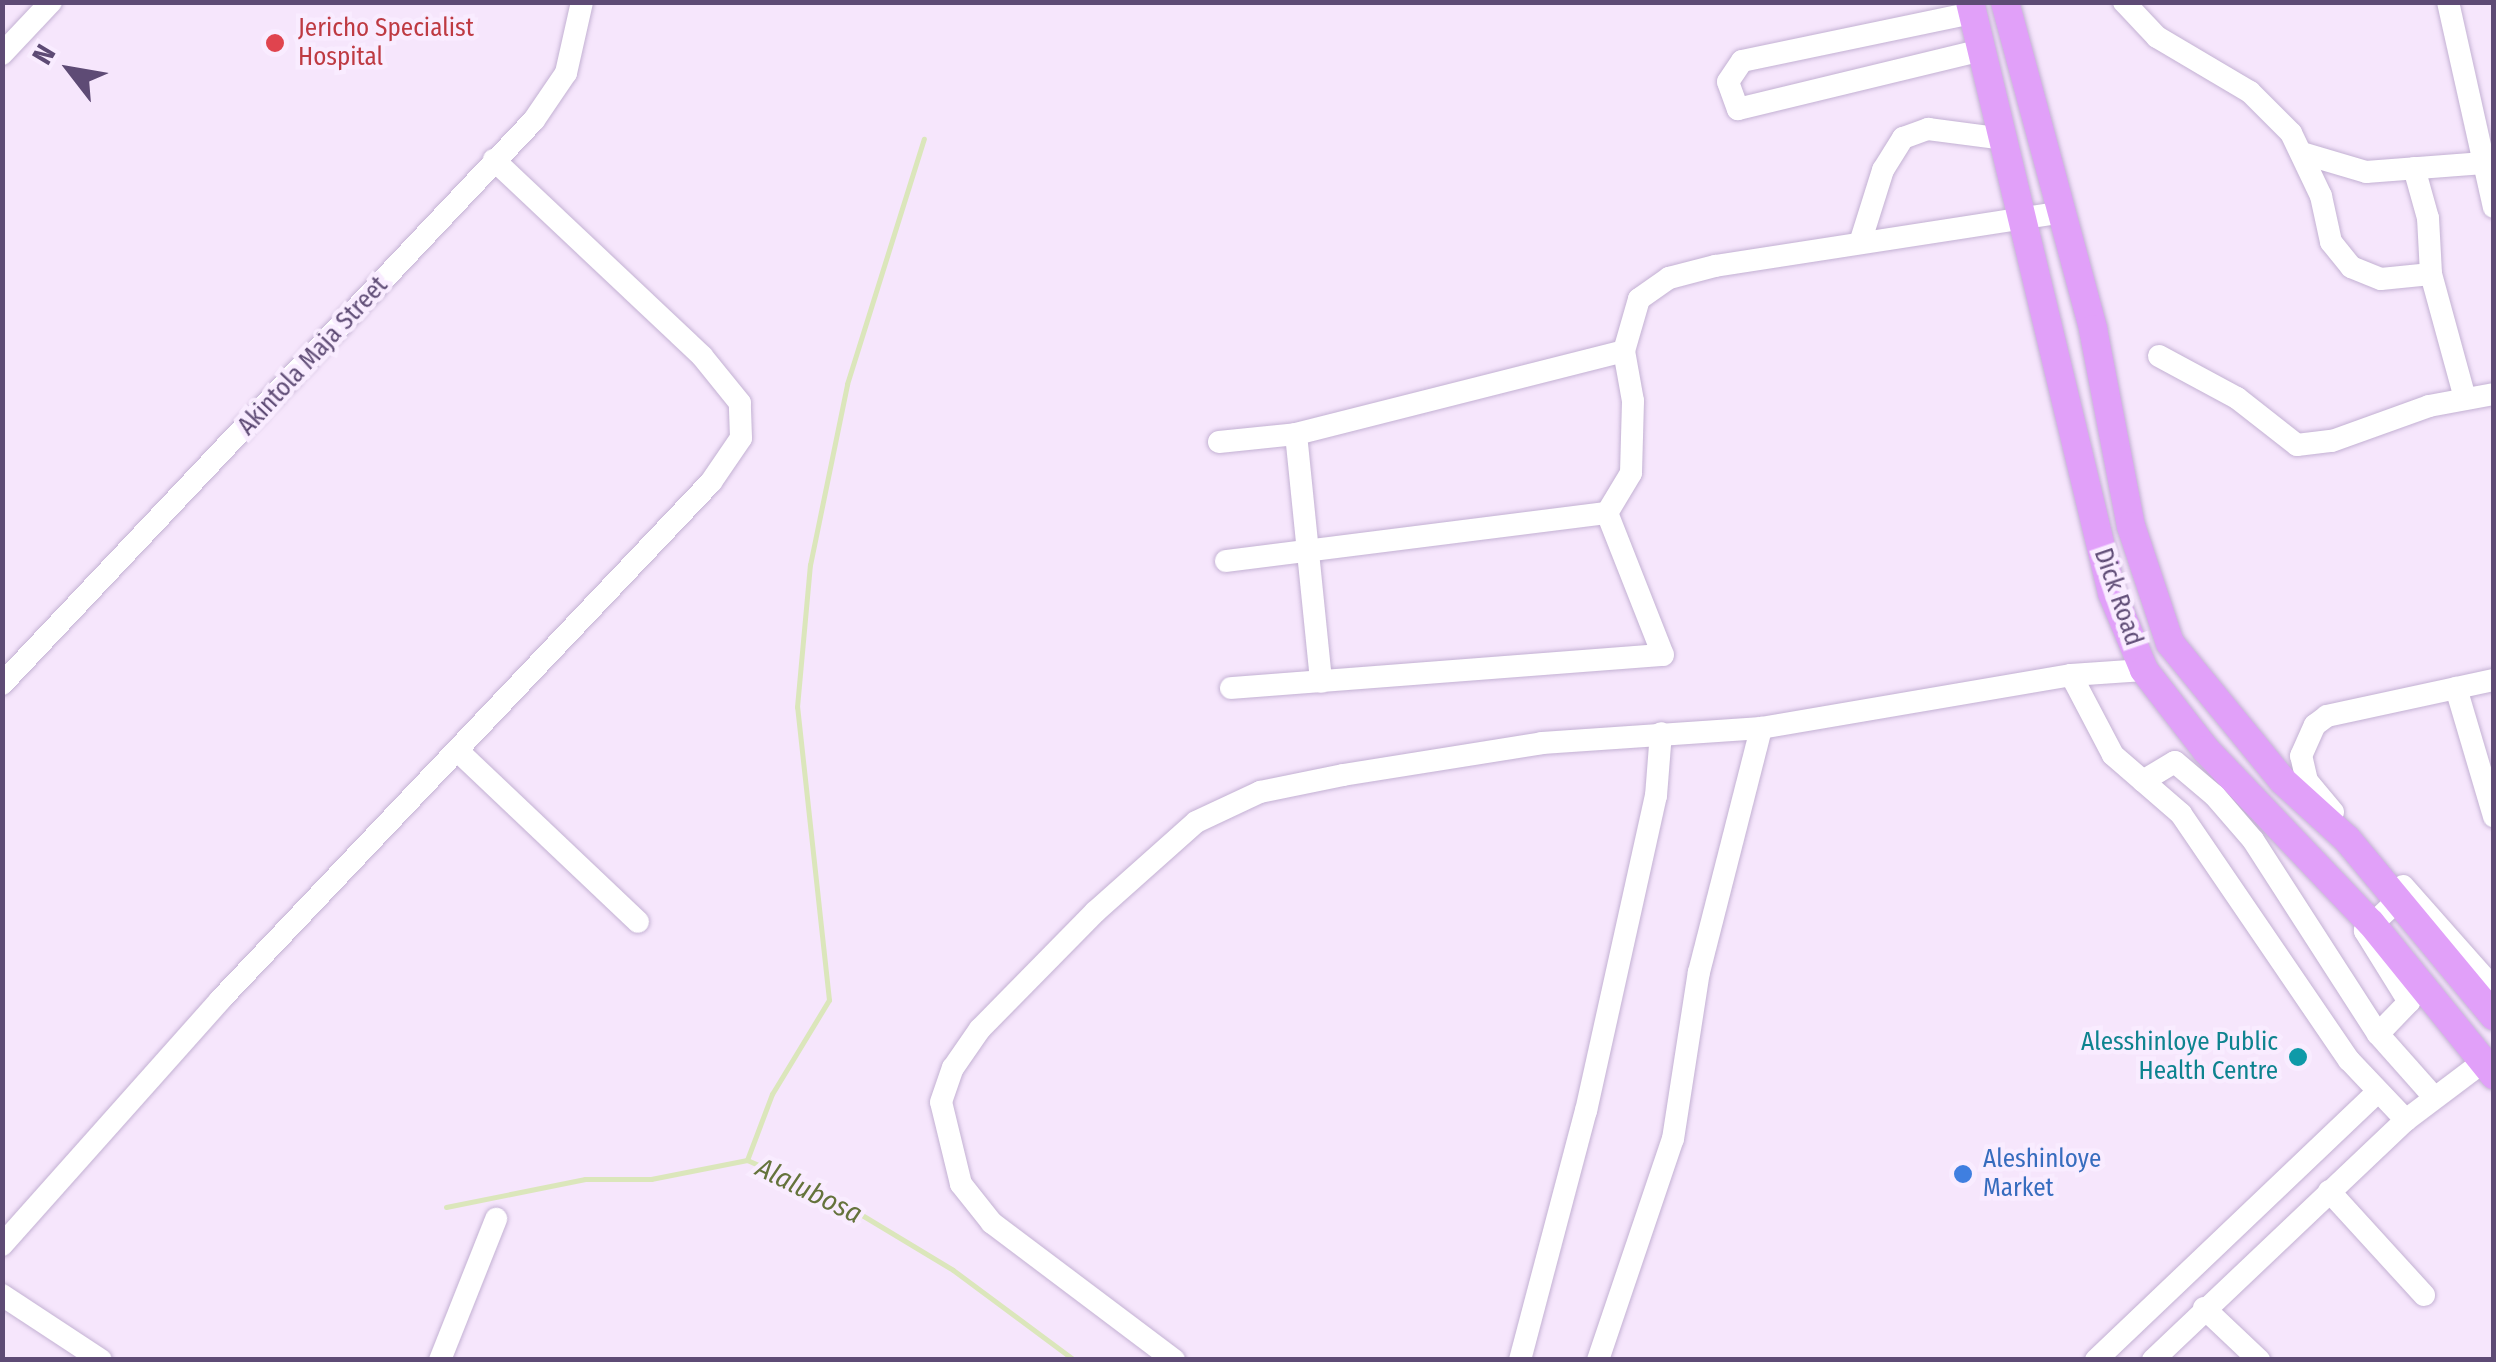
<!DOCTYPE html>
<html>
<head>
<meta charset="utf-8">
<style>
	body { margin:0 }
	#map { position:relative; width:2496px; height:1362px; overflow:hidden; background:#f6e6fc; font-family:"Fira Sans Condensed",sans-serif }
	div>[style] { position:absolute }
	.stream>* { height:5px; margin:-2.5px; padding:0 2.5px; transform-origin:2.5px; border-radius:2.5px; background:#dbe6bb }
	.roads { filter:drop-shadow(0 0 2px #c3b1d3) drop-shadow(0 0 2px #c3b1d3) }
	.minor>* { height:22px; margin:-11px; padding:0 11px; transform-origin:11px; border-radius:11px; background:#fff }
	.major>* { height:28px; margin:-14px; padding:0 14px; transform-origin:14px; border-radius:14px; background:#e1a0f9 }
	.dots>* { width:28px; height:28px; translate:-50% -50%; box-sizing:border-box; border:5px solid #f9ecff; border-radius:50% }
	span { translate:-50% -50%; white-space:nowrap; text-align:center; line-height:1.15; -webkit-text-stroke:9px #f9ecff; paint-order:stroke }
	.health-label { font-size:25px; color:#be3a42 }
	.left { translate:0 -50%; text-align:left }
	.street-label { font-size:25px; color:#5e4b75 }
	.culture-label { font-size:25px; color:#0d838f }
	.right { translate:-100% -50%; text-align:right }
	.shop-label { font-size:25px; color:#366cbe }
	.water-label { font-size:28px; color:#65733c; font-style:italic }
	.frame { position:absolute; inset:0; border:5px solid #5e4b75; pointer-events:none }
	.north { position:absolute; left:20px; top:20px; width:100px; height:100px; -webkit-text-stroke:8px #f9ecff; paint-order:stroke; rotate:301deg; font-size:28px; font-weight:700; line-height:40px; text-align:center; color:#5e4b75 }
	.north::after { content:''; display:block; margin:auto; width:35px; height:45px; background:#5e4b75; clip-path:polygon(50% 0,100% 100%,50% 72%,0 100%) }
</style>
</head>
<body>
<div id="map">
	<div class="stream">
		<div style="left:747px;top:1160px;width:71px;rotate:-69.3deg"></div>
		<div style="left:772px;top:1094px;width:110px;rotate:-58.8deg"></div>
		<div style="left:829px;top:1000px;width:295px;rotate:-96.2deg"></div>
		<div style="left:797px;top:707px;width:143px;rotate:-84.8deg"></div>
		<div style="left:810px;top:565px;width:185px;rotate:-78.4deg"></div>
		<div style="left:847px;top:384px;width:257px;rotate:-72.6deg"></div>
		<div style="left:446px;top:1207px;width:142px;rotate:-11.4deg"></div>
		<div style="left:585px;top:1179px;width:66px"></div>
		<div style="left:651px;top:1179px;width:98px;rotate:-11.2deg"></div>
		<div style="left:747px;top:1160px;width:98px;rotate:24deg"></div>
		<div style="left:837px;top:1200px;width:135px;rotate:31.1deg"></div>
		<div style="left:953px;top:1270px;width:151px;rotate:36.6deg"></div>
	</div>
	<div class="roads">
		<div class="minor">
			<div style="left:2124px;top:2px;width:48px;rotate:46.7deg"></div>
			<div style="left:2157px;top:37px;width:108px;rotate:30.6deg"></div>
			<div style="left:2250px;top:92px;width:58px;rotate:45deg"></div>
			<div style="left:2291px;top:133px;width:70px;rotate:64.5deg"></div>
			<div style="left:2321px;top:196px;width:47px;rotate:77.7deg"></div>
			<div style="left:2331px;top:242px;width:32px;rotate:51deg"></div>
			<div style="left:2351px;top:267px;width:32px;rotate:22deg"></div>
			<div style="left:2381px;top:279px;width:50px;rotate:-5.7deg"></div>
			<div style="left:2448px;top:2px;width:210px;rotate:77.4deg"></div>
			<div style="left:1972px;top:13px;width:235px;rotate:168.2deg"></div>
			<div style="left:1742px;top:61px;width:25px;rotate:124deg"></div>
			<div style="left:1728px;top:82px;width:29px;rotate:70deg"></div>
			<div style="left:1738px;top:109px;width:251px;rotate:-13.6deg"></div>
			<div style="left:2px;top:54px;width:71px;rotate:-46.7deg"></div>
			<div style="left:2302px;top:153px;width:67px;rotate:16.5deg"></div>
			<div style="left:2366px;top:172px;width:118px;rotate:-4.4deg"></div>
			<div style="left:2414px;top:168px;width:52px;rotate:74.4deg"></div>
			<div style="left:2428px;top:218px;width:56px;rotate:86.9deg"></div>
			<div style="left:2431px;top:274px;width:129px;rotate:74.7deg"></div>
			<div style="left:1860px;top:243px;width:77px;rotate:-72.5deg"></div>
			<div style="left:1883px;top:170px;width:38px;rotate:-58deg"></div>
			<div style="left:1903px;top:138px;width:27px;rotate:-20deg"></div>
			<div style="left:1928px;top:129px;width:78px;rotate:7.4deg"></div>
			<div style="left:2159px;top:356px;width:89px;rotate:28.3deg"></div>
			<div style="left:2237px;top:398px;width:76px;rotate:38.1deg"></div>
			<div style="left:2297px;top:445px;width:35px;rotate:-7deg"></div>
			<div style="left:2332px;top:441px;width:103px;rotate:-19.8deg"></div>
			<div style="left:2429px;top:406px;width:66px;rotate:-10.5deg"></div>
			<div style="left:1296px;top:434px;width:249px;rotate:84.2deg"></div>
			<div style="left:1219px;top:442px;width:77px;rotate:-5.9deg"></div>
			<div style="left:1296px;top:434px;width:338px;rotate:-14.2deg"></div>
			<div style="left:1226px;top:561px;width:384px;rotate:-7.2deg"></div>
			<div style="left:2071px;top:675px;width:90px;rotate:62.3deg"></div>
			<div style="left:2113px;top:755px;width:90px;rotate:40.9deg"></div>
			<div style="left:2181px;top:814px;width:298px;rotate:55.7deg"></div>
			<div style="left:2349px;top:1060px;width:83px;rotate:46.5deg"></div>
			<div style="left:2px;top:684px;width:775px;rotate:-46.67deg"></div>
			<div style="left:534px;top:120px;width:57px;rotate:-55.8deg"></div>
			<div style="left:566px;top:73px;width:73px;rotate:-77.3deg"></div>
			<div style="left:1231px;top:688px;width:433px;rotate:-4.4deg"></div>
			<div style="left:1663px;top:655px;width:153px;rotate:-111.5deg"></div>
			<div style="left:1607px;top:513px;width:47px;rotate:-59deg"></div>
			<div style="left:1631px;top:473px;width:72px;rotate:-88.4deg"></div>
			<div style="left:1633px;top:401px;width:51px;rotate:-100.2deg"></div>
			<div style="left:1624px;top:351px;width:54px;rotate:-73.9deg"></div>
			<div style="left:1639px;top:299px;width:37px;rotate:-35deg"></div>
			<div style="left:1669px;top:278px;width:48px;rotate:-14.6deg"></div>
			<div style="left:1715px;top:266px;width:352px;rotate:-8.8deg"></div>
			<div style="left:2456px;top:688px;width:134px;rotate:73.5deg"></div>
			<div style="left:458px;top:751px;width:248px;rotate:43.5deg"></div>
			<div style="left:2143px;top:781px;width:37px;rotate:-31deg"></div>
			<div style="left:2175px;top:762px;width:52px;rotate:40.4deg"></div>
			<div style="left:2215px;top:796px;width:58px;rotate:49.2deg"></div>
			<div style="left:2253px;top:840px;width:231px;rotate:57.2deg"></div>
			<div style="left:2378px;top:1034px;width:84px;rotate:48.4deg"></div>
			<div style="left:2333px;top:812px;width:40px;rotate:-130deg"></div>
			<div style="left:2307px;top:781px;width:26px;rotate:-103deg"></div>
			<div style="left:2301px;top:756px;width:34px;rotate:-66deg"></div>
			<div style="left:2315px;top:725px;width:15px;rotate:-37deg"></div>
			<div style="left:2327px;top:716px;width:171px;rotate:-12.2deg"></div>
			<div style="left:2403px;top:886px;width:137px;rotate:48.5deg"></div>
			<div style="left:2378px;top:1034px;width:45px;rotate:-45.9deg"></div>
			<div style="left:2409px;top:1002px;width:84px;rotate:-121.8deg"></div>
			<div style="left:2365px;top:931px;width:45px;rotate:-43.2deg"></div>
			<div style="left:2329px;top:1191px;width:141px;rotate:47.6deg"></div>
			<div style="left:2px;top:1245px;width:328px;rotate:-48.3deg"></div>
			<div style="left:220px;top:1000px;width:714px;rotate:-46.53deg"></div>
			<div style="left:711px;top:482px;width:53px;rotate:-55.7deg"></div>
			<div style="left:741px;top:438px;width:35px;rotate:-92deg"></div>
			<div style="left:740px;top:403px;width:60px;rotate:-129deg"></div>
			<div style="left:702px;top:356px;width:286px;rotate:-136.7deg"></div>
			<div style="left:2px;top:1295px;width:118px;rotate:33.3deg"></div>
			<div style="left:2204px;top:1308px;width:76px;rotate:43.4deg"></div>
			<div style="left:440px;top:1360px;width:152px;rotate:-68.3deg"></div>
			<div style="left:1174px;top:1360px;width:228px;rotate:-143deg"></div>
			<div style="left:992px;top:1223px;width:50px;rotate:-128.5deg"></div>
			<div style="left:961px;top:1184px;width:84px;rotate:-103.7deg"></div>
			<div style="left:941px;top:1102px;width:36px;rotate:-71deg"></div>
			<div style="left:953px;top:1068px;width:47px;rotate:-55.3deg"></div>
			<div style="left:980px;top:1029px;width:164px;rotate:-45.5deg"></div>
			<div style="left:1095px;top:912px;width:135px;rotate:-41.7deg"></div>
			<div style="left:1196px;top:822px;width:71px;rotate:-25.1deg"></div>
			<div style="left:1260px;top:792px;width:85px;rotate:-11.6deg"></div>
			<div style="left:1343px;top:775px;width:202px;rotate:-9.1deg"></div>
			<div style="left:1542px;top:743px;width:220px;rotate:-3.9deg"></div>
			<div style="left:1761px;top:728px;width:314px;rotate:-9.7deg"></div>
			<div style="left:2071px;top:675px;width:73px;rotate:-3.9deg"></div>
			<div style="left:1520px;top:1360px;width:258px;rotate:-75.2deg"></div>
			<div style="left:1586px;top:1111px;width:323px;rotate:-77.5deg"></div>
			<div style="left:1656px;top:796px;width:63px;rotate:-85.5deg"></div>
			<div style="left:1598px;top:1360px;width:233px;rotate:-71.3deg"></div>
			<div style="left:1673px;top:1139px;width:169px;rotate:-81.2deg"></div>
			<div style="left:1699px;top:972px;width:252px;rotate:-75.7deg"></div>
			<div style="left:2096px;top:1360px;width:385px;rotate:-43.6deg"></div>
			<div style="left:2153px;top:1360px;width:349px;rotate:-43.5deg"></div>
			<div style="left:2406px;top:1120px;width:96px;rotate:-37deg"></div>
		</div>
		<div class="major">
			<div style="left:1970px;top:2px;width:608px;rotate:76.49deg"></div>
			<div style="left:2112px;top:593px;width:83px;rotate:67.4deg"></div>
			<div style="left:2144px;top:670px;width:101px;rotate:52.2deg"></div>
			<div style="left:2206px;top:750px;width:239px;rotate:46.4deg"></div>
			<div style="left:2371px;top:923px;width:196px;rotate:51deg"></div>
			<div style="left:2005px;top:2px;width:339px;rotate:74.9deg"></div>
			<div style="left:2093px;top:329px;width:201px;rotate:79.1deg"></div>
			<div style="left:2131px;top:526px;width:123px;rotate:71.6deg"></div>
			<div style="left:2170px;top:643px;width:178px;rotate:50.7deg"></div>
			<div style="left:2283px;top:781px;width:86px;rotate:42.2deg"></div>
			<div style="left:2347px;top:839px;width:230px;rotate:50.3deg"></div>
		</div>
	</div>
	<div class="dots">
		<div style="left:275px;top:43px;background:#e0444e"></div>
		<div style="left:2298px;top:1057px;background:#0f9aa8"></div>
		<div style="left:1963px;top:1174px;background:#3f7fe0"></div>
	</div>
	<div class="health-label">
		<span class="left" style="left:298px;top:43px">Jericho Specialist<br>Hospital</span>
	</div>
	<div class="street-label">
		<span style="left:313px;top:356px;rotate:-47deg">Akintola Maja Street</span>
		<span style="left:2118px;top:597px;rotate:71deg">Dick Road</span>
	</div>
	<div class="culture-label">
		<span class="right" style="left:2278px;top:1057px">Alesshinloye Public<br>Health Centre</span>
	</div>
	<div class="shop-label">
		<span class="left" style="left:1983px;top:1174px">Aleshinloye<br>Market</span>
	</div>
	<div class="water-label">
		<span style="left:809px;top:1191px;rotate:26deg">Alalubosa</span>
	</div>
	<div class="frame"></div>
	<div class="north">N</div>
</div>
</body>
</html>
